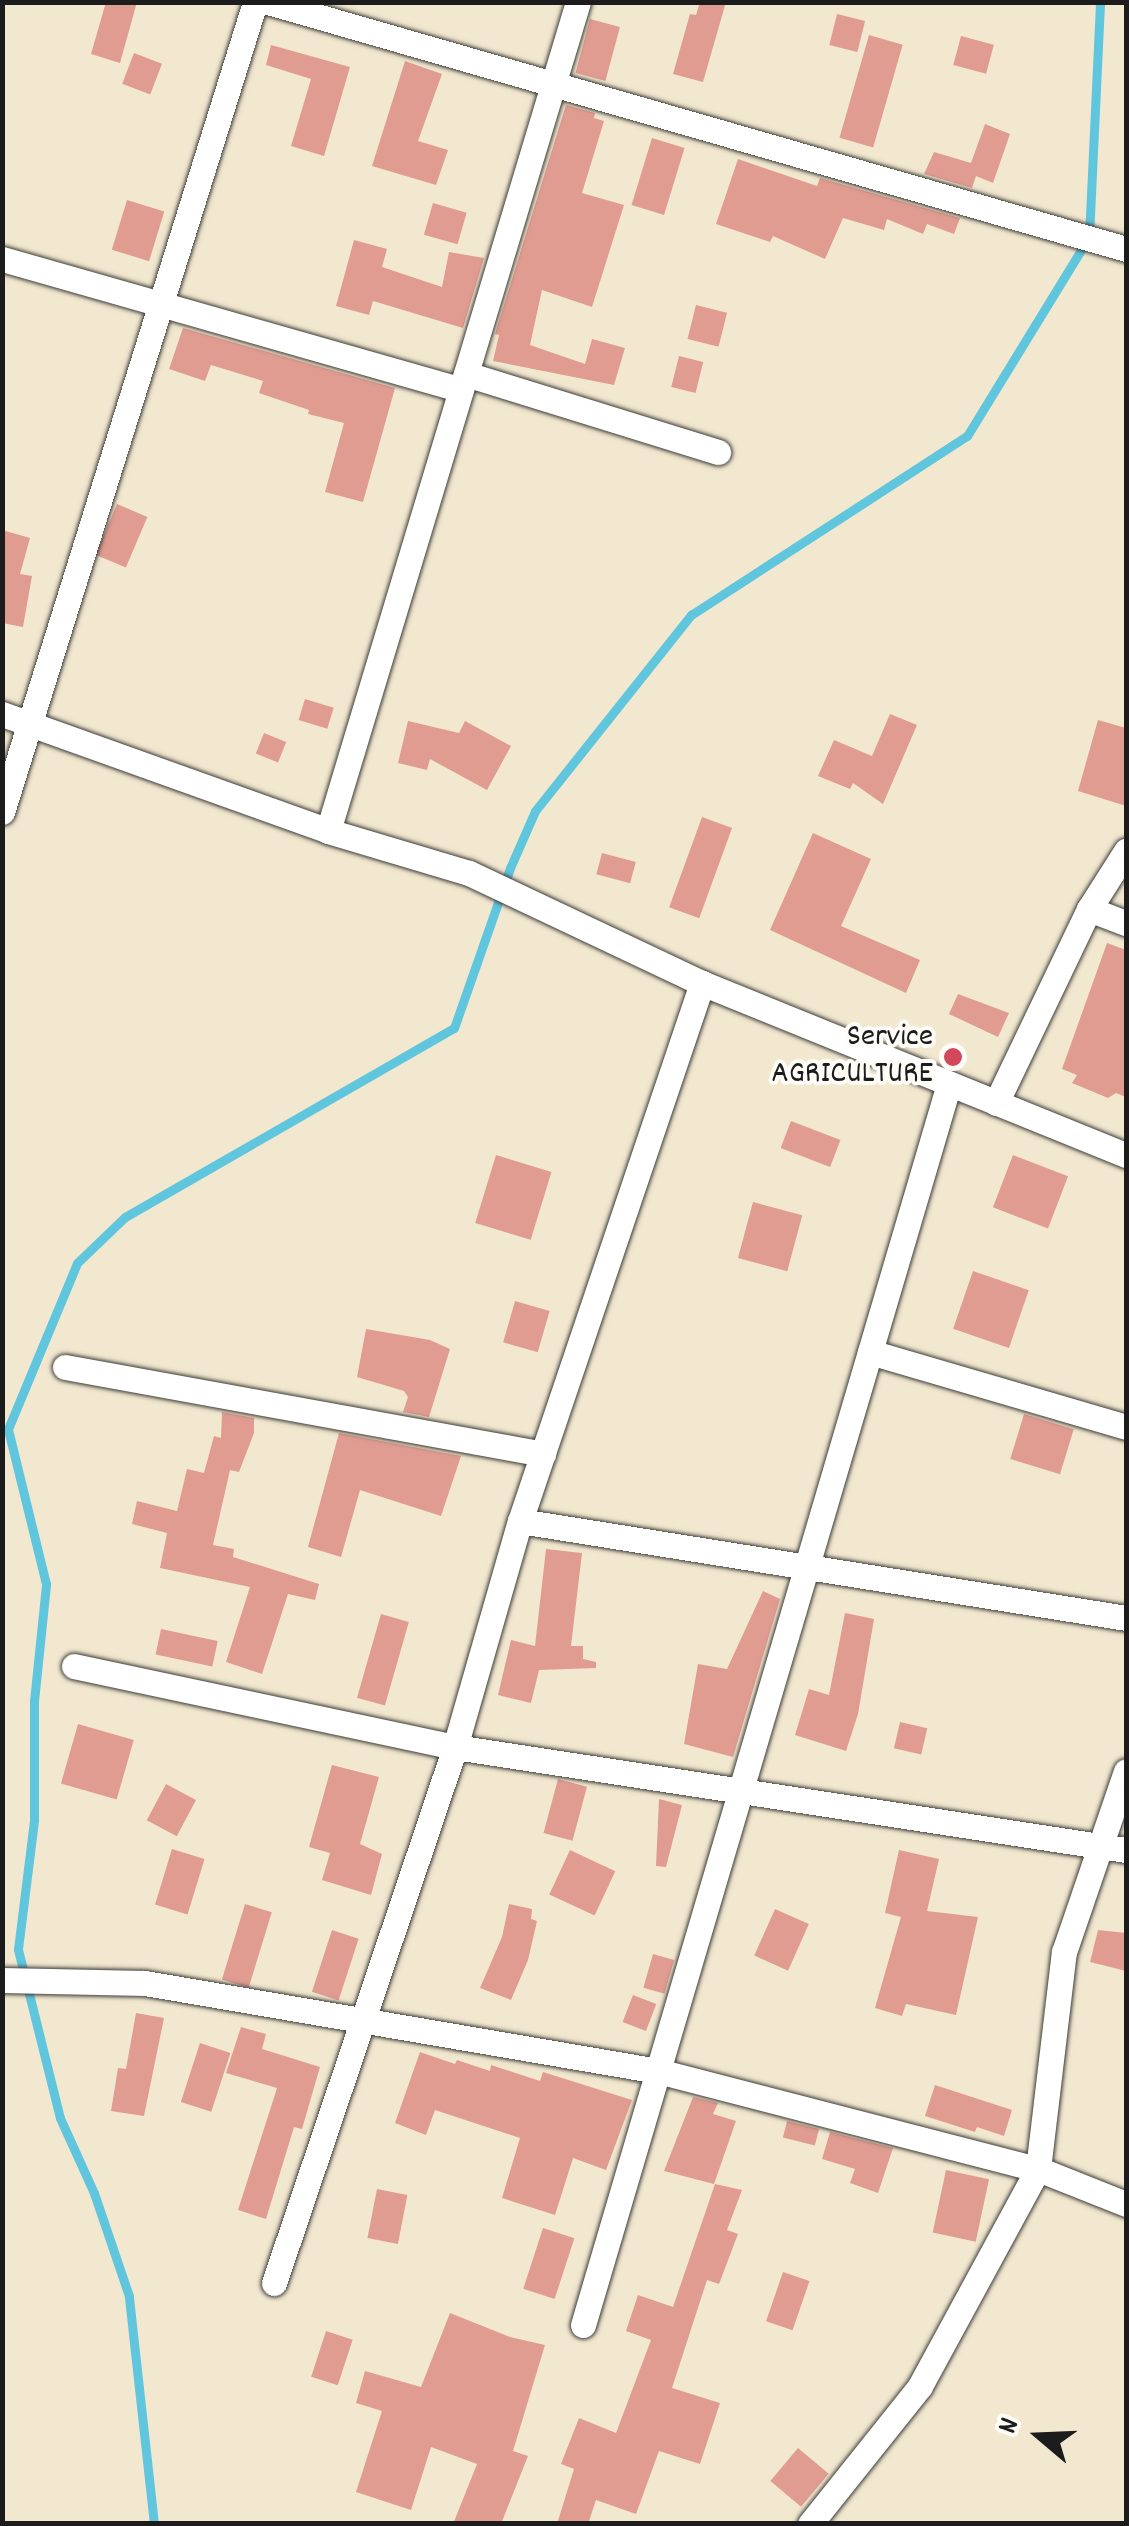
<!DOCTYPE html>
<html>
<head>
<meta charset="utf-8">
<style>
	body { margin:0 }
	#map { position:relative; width:1129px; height:2526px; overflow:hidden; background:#f2e8d0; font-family:Dekko,sans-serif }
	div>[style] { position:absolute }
	.stream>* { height:9px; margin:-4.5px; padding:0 4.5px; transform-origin:4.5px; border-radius:4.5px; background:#60c6dd }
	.building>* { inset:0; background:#e19c91; transform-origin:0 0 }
	.roads { filter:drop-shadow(0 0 2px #3c3b37) drop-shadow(0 0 2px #3c3b37) }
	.minor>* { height:25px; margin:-12.5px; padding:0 12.5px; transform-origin:12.5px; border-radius:12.5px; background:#fff }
	.dots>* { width:28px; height:28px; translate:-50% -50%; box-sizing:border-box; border:5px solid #fdfcf7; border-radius:50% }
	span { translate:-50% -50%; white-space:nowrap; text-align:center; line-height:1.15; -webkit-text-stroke:8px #fdfcf7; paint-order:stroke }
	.poi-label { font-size:32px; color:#1c1c1c }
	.right { translate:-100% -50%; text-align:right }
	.frame { position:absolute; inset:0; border:5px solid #1c1c1c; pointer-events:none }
	.north { position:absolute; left:989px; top:2386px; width:100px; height:100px; -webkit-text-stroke:8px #fdfcf7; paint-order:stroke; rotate:289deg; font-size:28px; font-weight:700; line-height:40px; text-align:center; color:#1c1c1c }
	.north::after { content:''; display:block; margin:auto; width:35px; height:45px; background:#1c1c1c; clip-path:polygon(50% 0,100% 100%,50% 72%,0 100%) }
</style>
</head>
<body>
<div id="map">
	<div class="stream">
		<div style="left:154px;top:2524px;width:229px;rotate:-96.3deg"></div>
		<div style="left:129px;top:2296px;width:109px;rotate:-108.8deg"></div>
		<div style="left:94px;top:2193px;width:82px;rotate:-114.4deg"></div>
		<div style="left:60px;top:2118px;width:174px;rotate:-104deg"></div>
		<div style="left:18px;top:1949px;width:130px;rotate:-82.9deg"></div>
		<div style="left:34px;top:1820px;width:119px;rotate:-90deg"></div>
		<div style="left:34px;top:1701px;width:118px;rotate:-84.1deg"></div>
		<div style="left:46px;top:1584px;width:160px;rotate:-103.8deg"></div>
		<div style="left:8px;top:1429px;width:180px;rotate:-67.4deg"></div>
		<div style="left:77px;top:1263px;width:66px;rotate:-43.8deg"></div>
		<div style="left:125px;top:1217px;width:379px;rotate:-29.9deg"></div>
		<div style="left:454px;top:1028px;width:170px;rotate:-70.7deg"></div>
		<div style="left:510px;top:868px;width:62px;rotate:-66.3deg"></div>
		<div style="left:535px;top:811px;width:251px;rotate:-51.5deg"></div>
		<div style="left:691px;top:615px;width:329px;rotate:-33deg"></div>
		<div style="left:967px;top:436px;width:233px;rotate:-58.5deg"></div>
		<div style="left:1089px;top:237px;width:235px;rotate:-87.3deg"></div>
	</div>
	<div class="building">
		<div style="clip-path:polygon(106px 2px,137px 2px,120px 63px,91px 54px)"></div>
		<div style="clip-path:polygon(700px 2px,726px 2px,703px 82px,673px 74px,690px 14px,696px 15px)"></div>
		<div style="left:837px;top:14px;width:29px;height:32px;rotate:14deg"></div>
		<div style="left:590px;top:19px;width:31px;height:56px;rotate:15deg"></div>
		<div style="left:869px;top:35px;width:35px;height:107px;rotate:16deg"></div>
		<div style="left:961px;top:36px;width:34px;height:30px;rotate:15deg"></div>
		<div style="clip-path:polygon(271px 45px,350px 67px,324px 156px,291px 146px,311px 79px,266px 65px)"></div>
		<div style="left:134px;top:53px;width:30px;height:33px;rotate:21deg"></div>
		<div style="clip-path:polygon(405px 61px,442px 74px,418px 141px,448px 150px,436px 185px,372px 166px)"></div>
		<div style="clip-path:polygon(566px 105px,595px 113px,594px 118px,604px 121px,582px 193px,624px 205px,592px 307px,542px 290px,530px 345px,585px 364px,592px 339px,625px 348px,614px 385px,493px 361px,499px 335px,495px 334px)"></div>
		<div style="clip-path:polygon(985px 124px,1010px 134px,993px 183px,976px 176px,972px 188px,924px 174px,934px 152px,971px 163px)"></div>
		<div style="left:652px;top:138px;width:34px;height:70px;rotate:17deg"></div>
		<div style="clip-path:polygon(738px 159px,817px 186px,820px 178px,960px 218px,954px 234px,927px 224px,923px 234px,887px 219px,884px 230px,843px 218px,825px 259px,773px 236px,770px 242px,716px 224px)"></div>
		<div style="left:127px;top:200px;width:39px;height:52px;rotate:17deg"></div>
		<div style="left:433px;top:203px;width:35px;height:33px;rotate:16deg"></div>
		<div style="clip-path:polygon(354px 240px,387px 249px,382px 267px,442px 287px,449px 252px,484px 258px,463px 328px,373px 301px,369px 315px,336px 306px)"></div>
		<div style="left:696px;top:305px;width:32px;height:35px;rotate:14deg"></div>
		<div style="clip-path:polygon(183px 328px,395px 388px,363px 502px,325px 492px,344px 423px,308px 414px,309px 410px,259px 393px,263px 381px,211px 365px,205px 381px,169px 369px)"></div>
		<div style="left:679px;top:356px;width:25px;height:32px;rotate:14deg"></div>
		<div style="left:117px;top:504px;width:33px;height:55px;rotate:23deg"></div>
		<div style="clip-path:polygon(2px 530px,30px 538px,20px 574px,32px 576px,23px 627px,2px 623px)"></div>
		<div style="left:305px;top:699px;width:30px;height:22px;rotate:17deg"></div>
		<div style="clip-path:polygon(890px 714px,917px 725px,883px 804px,853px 783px,850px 789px,818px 776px,834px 740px,872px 756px)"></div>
		<div style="clip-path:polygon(1098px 720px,1126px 728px,1126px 806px,1078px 791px)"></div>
		<div style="clip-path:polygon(408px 721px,459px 733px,465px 721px,511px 746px,487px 790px,430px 759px,427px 770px,398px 763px)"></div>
		<div style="left:264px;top:733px;width:24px;height:22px;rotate:22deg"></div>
		<div style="left:702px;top:817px;width:32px;height:96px;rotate:20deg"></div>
		<div style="clip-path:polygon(813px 833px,871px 859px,841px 926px,920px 960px,906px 993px,770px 930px)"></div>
		<div style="left:602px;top:853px;width:35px;height:22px;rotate:15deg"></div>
		<div style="clip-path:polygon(1107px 943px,1126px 950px,1126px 1097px,1116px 1093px,1108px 1098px,1072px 1083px,1077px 1075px,1062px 1069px)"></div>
		<div style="clip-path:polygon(958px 994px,1009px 1013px,998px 1037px,949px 1014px)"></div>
		<div style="left:791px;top:1121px;width:53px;height:29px;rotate:21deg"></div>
		<div style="left:496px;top:1155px;width:58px;height:71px;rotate:17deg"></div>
		<div style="left:1013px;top:1155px;width:59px;height:56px;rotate:21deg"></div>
		<div style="left:753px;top:1202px;width:51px;height:58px;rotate:15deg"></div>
		<div style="left:973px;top:1271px;width:59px;height:61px;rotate:19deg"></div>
		<div style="left:515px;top:1301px;width:36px;height:43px;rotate:16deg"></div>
		<div style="clip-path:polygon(366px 1329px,430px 1340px,450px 1349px,429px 1417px,403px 1412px,408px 1397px,404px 1391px,357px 1377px)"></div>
		<div style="clip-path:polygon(222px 1412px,254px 1418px,254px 1433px,239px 1472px,230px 1470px,213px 1545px,234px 1549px,233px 1557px,319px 1584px,315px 1600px,288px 1594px,262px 1674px,226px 1662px,250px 1587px,160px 1568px,167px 1533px,132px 1524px,137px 1501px,177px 1511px,187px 1469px,204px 1473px,214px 1436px,221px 1438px)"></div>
		<div style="left:1024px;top:1414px;width:52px;height:47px;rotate:17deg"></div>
		<div style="clip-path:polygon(339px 1433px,461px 1456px,441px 1516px,360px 1490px,341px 1557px,308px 1547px)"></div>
		<div style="clip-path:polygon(546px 1549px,582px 1553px,571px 1646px,583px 1646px,583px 1659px,596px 1662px,596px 1668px,539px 1670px,531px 1703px,498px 1695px,511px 1640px,535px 1646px)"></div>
		<div style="clip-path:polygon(763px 1591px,780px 1599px,733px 1757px,684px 1744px,698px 1664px,727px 1669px)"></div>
		<div style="clip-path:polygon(845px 1613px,874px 1619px,858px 1714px,846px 1751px,795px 1735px,809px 1689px,829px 1695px)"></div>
		<div style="left:381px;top:1614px;width:29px;height:87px;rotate:16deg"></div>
		<div style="left:161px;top:1629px;width:58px;height:26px;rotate:12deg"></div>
		<div style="left:900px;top:1722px;width:28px;height:27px;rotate:13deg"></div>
		<div style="left:78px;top:1724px;width:58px;height:62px;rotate:16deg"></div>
		<div style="clip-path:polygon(332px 1765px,379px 1777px,360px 1844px,382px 1854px,371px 1895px,322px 1880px,330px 1853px,309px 1847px)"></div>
		<div style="left:558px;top:1779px;width:30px;height:56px;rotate:15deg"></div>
		<div style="left:166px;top:1784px;width:34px;height:41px;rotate:28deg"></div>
		<div style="clip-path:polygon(659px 1799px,682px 1805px,666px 1867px,656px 1866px)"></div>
		<div style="left:172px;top:1849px;width:34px;height:58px;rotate:17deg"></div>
		<div style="left:570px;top:1850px;width:50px;height:49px;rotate:25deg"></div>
		<div style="clip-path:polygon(899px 1850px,939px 1859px,927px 1911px,978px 1917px,956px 2015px,906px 2004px,902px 2016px,875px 2008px,901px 1917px,885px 1913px)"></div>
		<div style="left:245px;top:1904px;width:28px;height:79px;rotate:17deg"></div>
		<div style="clip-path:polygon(509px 1904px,532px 1909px,531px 1919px,537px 1921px,528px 1960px,511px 2000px,480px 1988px,502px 1937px)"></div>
		<div style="left:775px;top:1909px;width:37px;height:51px;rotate:24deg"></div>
		<div style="left:332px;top:1930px;width:28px;height:65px;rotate:18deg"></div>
		<div style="clip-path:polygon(1098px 1930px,1126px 1933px,1126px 1971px,1090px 1962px)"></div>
		<div style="left:653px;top:1954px;width:22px;height:35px;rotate:16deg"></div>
		<div style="left:633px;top:1995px;width:25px;height:29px;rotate:21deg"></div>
		<div style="clip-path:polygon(136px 2013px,164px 2018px,144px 2116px,111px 2111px,118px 2068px,126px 2069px)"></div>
		<div style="clip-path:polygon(241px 2027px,266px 2034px,262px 2049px,320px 2067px,302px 2129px,294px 2127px,266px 2219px,238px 2210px,277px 2088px,226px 2073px)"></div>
		<div style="left:200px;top:2043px;width:32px;height:62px;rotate:18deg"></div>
		<div style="clip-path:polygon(420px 2052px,455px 2064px,457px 2060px,490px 2071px,491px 2065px,540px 2081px,543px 2072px,632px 2100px,606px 2170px,573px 2158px,555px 2215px,502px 2198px,520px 2138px,435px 2110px,426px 2135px,395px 2123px)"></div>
		<div style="clip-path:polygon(935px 2085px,1012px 2110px,1004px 2136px,977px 2127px,975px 2132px,925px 2116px)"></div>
		<div style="clip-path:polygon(693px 2097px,718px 2103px,713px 2114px,736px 2121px,714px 2184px,664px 2171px)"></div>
		<div style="left:787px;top:2121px;width:33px;height:17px;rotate:14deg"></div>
		<div style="clip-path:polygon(830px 2132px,893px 2148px,878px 2193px,850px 2183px,855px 2169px,822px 2159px)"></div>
		<div style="left:946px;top:2170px;width:44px;height:64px;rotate:12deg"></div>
		<div style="clip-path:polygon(715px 2184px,742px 2190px,727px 2230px,738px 2234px,719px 2284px,707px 2280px,672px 2388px,720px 2403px,700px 2464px,659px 2451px,636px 2514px,596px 2500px,588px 2524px,557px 2524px,574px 2469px,561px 2464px,579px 2418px,616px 2433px,651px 2340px,626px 2331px,638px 2295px,673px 2307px)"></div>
		<div style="left:377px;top:2189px;width:31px;height:50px;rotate:11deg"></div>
		<div style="left:543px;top:2228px;width:33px;height:64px;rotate:18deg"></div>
		<div style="left:783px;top:2272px;width:28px;height:52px;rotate:19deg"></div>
		<div style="clip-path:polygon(450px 2313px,510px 2337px,545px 2345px,513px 2451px,528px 2456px,501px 2524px,453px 2524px,477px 2464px,431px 2447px,411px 2510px,356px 2492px,382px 2411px,356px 2403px,365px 2371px,421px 2387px)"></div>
		<div style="left:326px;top:2331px;width:28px;height:48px;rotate:18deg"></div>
		<div style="left:798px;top:2448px;width:40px;height:43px;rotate:40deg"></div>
	</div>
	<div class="roads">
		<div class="minor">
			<div style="left:268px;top:2px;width:893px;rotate:16.06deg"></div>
			<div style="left:2px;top:259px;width:477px;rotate:15.9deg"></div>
			<div style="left:466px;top:374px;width:264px;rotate:17.2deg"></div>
			<div style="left:2px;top:714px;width:346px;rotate:19.7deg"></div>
			<div style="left:328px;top:831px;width:147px;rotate:16.6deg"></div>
			<div style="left:469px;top:873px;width:258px;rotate:25.3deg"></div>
			<div style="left:702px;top:983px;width:458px;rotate:22.1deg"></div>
			<div style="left:2px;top:812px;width:849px;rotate:-72.65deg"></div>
			<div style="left:328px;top:831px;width:866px;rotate:-73.22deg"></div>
			<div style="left:1089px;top:909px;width:40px;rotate:21deg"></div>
			<div style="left:996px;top:1103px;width:215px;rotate:-64.4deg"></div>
			<div style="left:1089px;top:909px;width:69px;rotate:-57.5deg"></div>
			<div style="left:870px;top:1352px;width:267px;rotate:16.3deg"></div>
			<div style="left:65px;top:1367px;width:486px;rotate:10.3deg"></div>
			<div style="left:520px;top:1521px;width:614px;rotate:9.09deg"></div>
			<div style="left:74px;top:1666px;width:390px;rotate:12deg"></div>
			<div style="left:455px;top:1747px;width:679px;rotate:8.73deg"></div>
			<div style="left:2px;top:1980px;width:143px;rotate:1.2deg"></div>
			<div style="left:145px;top:1983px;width:520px;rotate:9.73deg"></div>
			<div style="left:658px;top:2071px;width:392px;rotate:14.5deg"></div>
			<div style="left:1038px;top:2169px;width:95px;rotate:21.7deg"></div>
			<div style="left:274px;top:2283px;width:566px;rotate:-71.34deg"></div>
			<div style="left:455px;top:1747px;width:235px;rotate:-74deg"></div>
			<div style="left:520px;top:1521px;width:568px;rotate:-71.31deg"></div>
			<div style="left:583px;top:2325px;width:1294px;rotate:-73.57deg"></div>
			<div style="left:810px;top:2524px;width:176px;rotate:-51.4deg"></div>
			<div style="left:920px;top:2386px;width:247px;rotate:-61.5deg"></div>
			<div style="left:1038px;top:2169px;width:219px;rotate:-83.2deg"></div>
			<div style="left:1064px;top:1952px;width:191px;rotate:-71.1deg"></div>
		</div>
	</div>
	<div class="dots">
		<div style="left:953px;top:1057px;background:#d1495b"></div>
	</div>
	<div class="poi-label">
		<span class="right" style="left:933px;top:1057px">Service<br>AGRICULTURE</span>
	</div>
	<div class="frame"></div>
	<div class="north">N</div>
</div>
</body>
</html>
